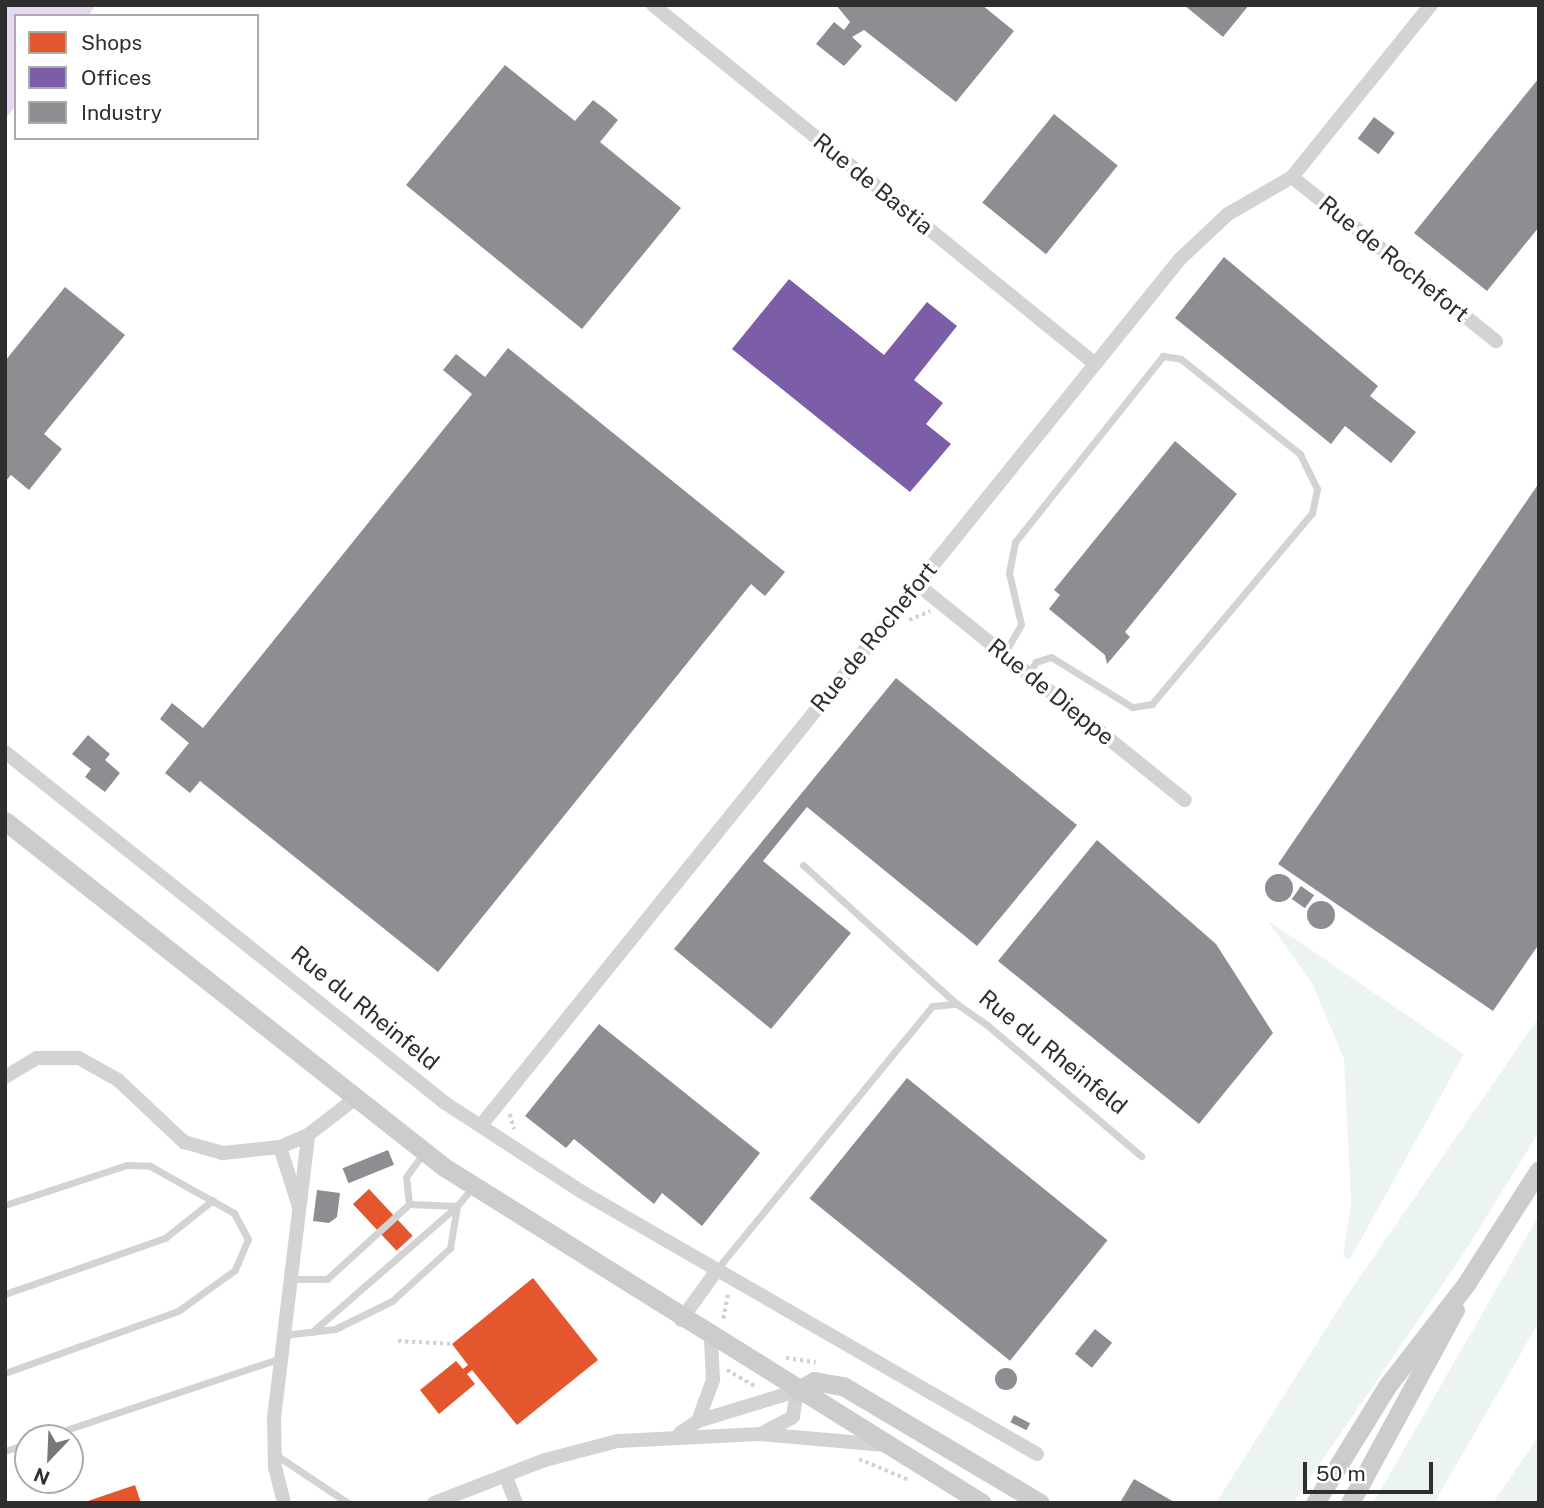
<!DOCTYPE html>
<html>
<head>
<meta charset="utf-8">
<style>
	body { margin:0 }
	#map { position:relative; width:1544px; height:1508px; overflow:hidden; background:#fff; font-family:"Public Sans",sans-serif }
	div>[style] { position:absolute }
	.green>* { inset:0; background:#ecf4f1 }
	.water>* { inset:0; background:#e6d8f1 }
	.shops>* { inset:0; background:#e4572e; transform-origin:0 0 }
	.offices>* { inset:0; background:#7b5ea7 }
	.industry>* { inset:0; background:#8d8d92; transform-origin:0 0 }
	.round { border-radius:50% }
	.path>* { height:3.5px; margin-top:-1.75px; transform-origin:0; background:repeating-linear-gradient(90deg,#d2d2d2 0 3.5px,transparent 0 7px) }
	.lane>* { height:7px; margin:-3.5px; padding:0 3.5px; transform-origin:3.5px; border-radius:3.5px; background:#d3d3d3 }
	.street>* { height:14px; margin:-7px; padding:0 7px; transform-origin:7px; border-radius:7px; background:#d3d3d3 }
	.secondary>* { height:19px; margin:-9.5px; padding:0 9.5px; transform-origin:9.5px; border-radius:9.5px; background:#ccc }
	span { translate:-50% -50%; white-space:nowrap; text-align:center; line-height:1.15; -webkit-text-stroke:7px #fff; paint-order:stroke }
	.street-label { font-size:23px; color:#2e2e2e }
	.frame { position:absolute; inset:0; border:7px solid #2e2e2e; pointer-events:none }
	.legend { position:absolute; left:14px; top:14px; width:245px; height:126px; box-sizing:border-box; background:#fff; border:2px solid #ababab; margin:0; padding:9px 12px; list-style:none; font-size:21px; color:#2e2e2e }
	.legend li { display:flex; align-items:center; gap:14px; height:35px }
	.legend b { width:35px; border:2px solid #ababab }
	.north { position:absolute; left:14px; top:1424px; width:70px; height:70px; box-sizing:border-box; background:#fff; border:2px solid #ababab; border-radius:50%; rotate:203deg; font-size:19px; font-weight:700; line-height:28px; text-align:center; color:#2e2e2e }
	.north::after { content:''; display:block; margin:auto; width:24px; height:32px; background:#777; clip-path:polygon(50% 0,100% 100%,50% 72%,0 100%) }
	.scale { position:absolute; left:1303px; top:1462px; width:130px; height:32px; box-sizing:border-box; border:4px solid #2e2e2e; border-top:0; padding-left:9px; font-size:21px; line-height:24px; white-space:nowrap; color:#2e2e2e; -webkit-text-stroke:5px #fff; paint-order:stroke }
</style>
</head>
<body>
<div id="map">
	<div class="green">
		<div style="clip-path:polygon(1267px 920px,1464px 1054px,1350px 1259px,1343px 1257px,1351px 1202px,1344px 1059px,1312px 983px)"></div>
		<div style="clip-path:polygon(1539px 1017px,1539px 1132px,1464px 1253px,1293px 1503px,1216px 1503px,1346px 1297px)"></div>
		<div style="clip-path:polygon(1539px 1215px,1539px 1322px,1434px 1503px,1373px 1503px)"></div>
		<div style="clip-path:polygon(1539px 1435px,1539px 1503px,1493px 1503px)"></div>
	</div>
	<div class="water">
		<div style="clip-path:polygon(5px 5px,96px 5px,88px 16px,16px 16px,16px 106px,5px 119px)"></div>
	</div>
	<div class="shops">
		<div style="left:369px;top:1189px;width:64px;height:22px;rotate:47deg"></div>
		<div style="clip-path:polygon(533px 1278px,598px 1360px,517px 1425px,472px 1370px,467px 1374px,475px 1384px,439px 1414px,420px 1390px,456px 1361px,463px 1369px,468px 1365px,452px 1344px)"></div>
		<div style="clip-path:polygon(135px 1485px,141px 1503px,85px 1503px,85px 1502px)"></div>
	</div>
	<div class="offices">
		<div style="clip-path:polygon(789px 279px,884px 355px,927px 302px,957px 326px,914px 380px,943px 403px,926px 424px,951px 444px,910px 492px,732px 349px)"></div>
	</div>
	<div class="industry">
		<div style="clip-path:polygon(836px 5px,982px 5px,1014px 31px,956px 102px,864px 30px,852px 37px,862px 46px,844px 66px,816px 44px,834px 22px,844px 30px,850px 22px)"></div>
		<div style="clip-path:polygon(1184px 5px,1249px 5px,1223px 37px)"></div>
		<div style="clip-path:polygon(505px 65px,575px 121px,593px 100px,605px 109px,618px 120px,600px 142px,681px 208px,582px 329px,406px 185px)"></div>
		<div style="clip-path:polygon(1539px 78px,1539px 227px,1487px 291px,1414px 233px)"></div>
		<div style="left:1054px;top:114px;width:82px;height:114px;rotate:39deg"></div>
		<div style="left:1374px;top:117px;width:26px;height:27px;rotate:37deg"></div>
		<div style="clip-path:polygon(1224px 257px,1378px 386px,1370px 396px,1416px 432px,1391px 463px,1345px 426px,1331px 444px,1175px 318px)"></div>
		<div style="clip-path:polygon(65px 287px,125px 335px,44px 434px,62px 449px,29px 490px,11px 475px,5px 482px,5px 361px)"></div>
		<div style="clip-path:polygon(508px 348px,785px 572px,765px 596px,751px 584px,438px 972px,200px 781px,190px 793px,165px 773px,189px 743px,160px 719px,172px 703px,203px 728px,472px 394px,443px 370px,456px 354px,485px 377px)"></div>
		<div style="clip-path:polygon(1175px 441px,1237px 494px,1125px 632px,1130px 637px,1107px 664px,1105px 655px,1049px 609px,1060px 595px,1054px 590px)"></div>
		<div style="clip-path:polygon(1539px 483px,1539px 944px,1493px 1011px,1278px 864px)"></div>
		<div style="clip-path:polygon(896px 678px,1077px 825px,977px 946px,807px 807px,763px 861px,851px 933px,771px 1029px,674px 949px)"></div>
		<div style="clip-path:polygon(88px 735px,110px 754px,105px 760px,120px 773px,105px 792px,85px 777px,91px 769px,72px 754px)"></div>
		<div style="clip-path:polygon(1097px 840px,1216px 944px,1273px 1033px,1199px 1124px,998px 961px)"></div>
		<div class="round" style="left:1265px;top:874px;width:28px;height:28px"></div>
		<div style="left:1301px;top:886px;width:16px;height:16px;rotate:35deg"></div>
		<div class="round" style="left:1307px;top:901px;width:28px;height:28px"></div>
		<div style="clip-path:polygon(599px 1024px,760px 1153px,702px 1226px,662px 1193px,654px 1204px,574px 1139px,566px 1148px,525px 1116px)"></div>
		<div style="left:907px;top:1078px;width:258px;height:155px;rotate:39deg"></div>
		<div style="left:388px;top:1150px;width:16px;height:49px;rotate:68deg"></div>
		<div style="clip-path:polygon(317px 1190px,340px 1193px,337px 1217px,329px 1223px,313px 1221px)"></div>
		<div style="left:1095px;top:1329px;width:22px;height:32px;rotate:39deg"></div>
		<div class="round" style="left:995px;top:1368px;width:22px;height:22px"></div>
		<div style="left:1014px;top:1415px;width:18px;height:8px;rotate:27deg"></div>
		<div style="clip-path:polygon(1134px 1479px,1176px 1503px,1121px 1501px)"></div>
	</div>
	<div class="path">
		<div style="left:909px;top:620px;width:23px;rotate:-23deg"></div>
		<div style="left:510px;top:1114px;width:16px;rotate:75deg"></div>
		<div style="left:723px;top:1319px;width:26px;rotate:-79deg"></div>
		<div style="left:398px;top:1341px;width:54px;rotate:3.2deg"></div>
		<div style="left:786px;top:1358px;width:30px;rotate:8deg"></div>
		<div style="left:727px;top:1370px;width:34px;rotate:30deg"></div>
		<div style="left:859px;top:1459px;width:54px;rotate:22.8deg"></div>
	</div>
	<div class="lane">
		<div style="left:1004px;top:654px;width:34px;rotate:-60deg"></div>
		<div style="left:1021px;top:624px;width:52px;rotate:-103.2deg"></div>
		<div style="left:1009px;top:573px;width:32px;rotate:-79deg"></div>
		<div style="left:1015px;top:542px;width:238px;rotate:-51.5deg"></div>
		<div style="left:1163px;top:356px;width:18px;rotate:9deg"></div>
		<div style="left:1181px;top:359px;width:152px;rotate:38.6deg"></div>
		<div style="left:1300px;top:454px;width:39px;rotate:64deg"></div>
		<div style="left:1317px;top:489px;width:25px;rotate:102deg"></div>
		<div style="left:1312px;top:513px;width:249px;rotate:130deg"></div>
		<div style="left:1152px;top:704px;width:20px;rotate:171deg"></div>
		<div style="left:1132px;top:707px;width:95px;rotate:-148.3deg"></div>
		<div style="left:1051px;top:657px;width:16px;rotate:162deg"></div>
		<div style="left:1036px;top:662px;width:14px;rotate:126deg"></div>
		<div style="left:803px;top:865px;width:207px;rotate:42.1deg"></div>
		<div style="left:409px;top:1204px;width:27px;rotate:-96deg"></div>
		<div style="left:406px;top:1177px;width:29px;rotate:-54deg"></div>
		<div style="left:5px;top:1205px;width:128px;rotate:-18.2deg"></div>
		<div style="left:127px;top:1165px;width:23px;rotate:2deg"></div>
		<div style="left:150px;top:1166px;width:96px;rotate:29.2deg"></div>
		<div style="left:234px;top:1213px;width:30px;rotate:62deg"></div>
		<div style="left:248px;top:1239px;width:34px;rotate:113deg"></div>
		<div style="left:235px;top:1270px;width:70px;rotate:144.3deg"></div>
		<div style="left:178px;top:1311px;width:184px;rotate:160.3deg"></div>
		<div style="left:717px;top:1269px;width:340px;rotate:-50.7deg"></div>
		<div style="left:932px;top:1006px;width:25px;rotate:-5deg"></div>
		<div style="left:957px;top:1004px;width:35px;rotate:35deg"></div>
		<div style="left:986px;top:1024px;width:204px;rotate:40.4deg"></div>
		<div style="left:291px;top:1279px;width:36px"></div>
		<div style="left:327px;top:1279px;width:111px;rotate:-42.4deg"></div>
		<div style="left:409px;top:1204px;width:48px;rotate:2.4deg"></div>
		<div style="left:5px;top:1294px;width:170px;rotate:-19.3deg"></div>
		<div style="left:165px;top:1238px;width:61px;rotate:-38.4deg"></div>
		<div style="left:312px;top:1332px;width:192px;rotate:-41deg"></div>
		<div style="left:284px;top:1335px;width:51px;rotate:-6.7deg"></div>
		<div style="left:335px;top:1329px;width:64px;rotate:-26.2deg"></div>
		<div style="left:392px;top:1301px;width:79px;rotate:-42.4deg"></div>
		<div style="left:450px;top:1248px;width:43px;rotate:-80.5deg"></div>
		<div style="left:457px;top:1206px;width:25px;rotate:-50deg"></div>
		<div style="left:42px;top:1438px;width:252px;rotate:-18.5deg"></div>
		<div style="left:5px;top:1451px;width:24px;rotate:-19deg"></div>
		<div style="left:276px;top:1455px;width:87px;rotate:33.7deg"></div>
	</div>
	<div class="street">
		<div style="left:653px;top:5px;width:568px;rotate:39.07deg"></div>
		<div style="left:1292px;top:177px;width:262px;rotate:38.8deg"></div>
		<div style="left:917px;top:584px;width:344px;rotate:38.9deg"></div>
		<div style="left:5px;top:752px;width:563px;rotate:38.58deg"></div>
		<div style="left:445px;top:1103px;width:163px;rotate:33deg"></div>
		<div style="left:582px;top:1192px;width:525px;rotate:29.93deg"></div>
		<div style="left:5px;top:1077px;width:37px;rotate:-31deg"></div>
		<div style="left:37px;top:1058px;width:42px"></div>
		<div style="left:79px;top:1058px;width:45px;rotate:29.4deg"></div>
		<div style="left:118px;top:1080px;width:91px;rotate:43.2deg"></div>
		<div style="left:184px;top:1142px;width:41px;rotate:15.8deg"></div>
		<div style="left:223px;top:1153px;width:57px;rotate:-6deg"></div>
		<div style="left:280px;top:1147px;width:30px;rotate:-23deg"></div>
		<div style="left:308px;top:1135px;width:56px;rotate:-37.7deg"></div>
		<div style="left:482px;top:1124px;width:1111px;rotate:-51.1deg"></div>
		<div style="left:1180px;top:259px;width:66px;rotate:-43.2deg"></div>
		<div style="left:1228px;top:214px;width:74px;rotate:-30deg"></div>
		<div style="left:1292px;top:177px;width:221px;rotate:-51.1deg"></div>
		<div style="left:280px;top:1147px;width:63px;rotate:72.4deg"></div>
		<div style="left:681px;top:1320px;width:62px;rotate:-54.2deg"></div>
		<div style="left:698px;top:1421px;width:44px;rotate:-69.9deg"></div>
		<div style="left:713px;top:1380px;width:41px;rotate:-92.8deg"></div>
		<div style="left:680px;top:1433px;width:22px;rotate:-34deg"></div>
		<div style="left:698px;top:1421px;width:103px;rotate:-16.9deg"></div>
		<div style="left:797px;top:1391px;width:26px;rotate:99deg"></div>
		<div style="left:793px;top:1417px;width:36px;rotate:152deg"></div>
		<div style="left:506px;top:1477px;width:28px;rotate:69deg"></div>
		<div style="left:284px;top:1503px;width:36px;rotate:-104deg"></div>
		<div style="left:275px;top:1468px;width:50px;rotate:-91.1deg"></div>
		<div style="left:274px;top:1418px;width:285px;rotate:-83.1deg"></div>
		<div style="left:434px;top:1503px;width:119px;rotate:-21.2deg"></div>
		<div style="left:545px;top:1460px;width:75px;rotate:-14.6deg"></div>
		<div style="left:618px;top:1441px;width:142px;rotate:-2.8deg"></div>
		<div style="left:760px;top:1434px;width:126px;rotate:5deg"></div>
	</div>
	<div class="secondary">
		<div style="left:5px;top:821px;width:559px;rotate:38.24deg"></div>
		<div style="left:444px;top:1167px;width:634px;rotate:31.99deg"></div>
		<div style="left:797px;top:1391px;width:20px;rotate:-30deg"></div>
		<div style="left:814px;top:1381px;width:29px;rotate:10deg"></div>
		<div style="left:843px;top:1386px;width:229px;rotate:30.7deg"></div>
		<div style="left:1315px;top:1503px;width:139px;rotate:-58.3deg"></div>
		<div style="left:1388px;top:1385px;width:128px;rotate:-52.3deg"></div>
		<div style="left:1466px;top:1284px;width:135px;rotate:-57.4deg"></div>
		<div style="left:1350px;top:1503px;width:220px;rotate:-61.5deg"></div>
	</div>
	<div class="street-label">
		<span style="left:873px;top:184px;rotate:39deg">Rue de Bastia</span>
		<span style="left:1394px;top:259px;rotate:39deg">Rue de Rochefort</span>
		<span style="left:874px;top:637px;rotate:-51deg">Rue de Rochefort</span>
		<span style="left:1051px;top:692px;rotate:39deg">Rue de Dieppe</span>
		<span style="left:365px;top:1008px;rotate:39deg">Rue du Rheinfeld</span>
		<span style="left:1053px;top:1052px;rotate:39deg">Rue du Rheinfeld</span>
	</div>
	<div class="frame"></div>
	<ul class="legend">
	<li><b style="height:19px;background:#e4572e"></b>Shops</li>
	<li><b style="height:19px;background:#7b5ea7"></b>Offices</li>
	<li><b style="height:19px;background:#8d8d92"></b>Industry</li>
	</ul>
	<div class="north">N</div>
	<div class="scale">50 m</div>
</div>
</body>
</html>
